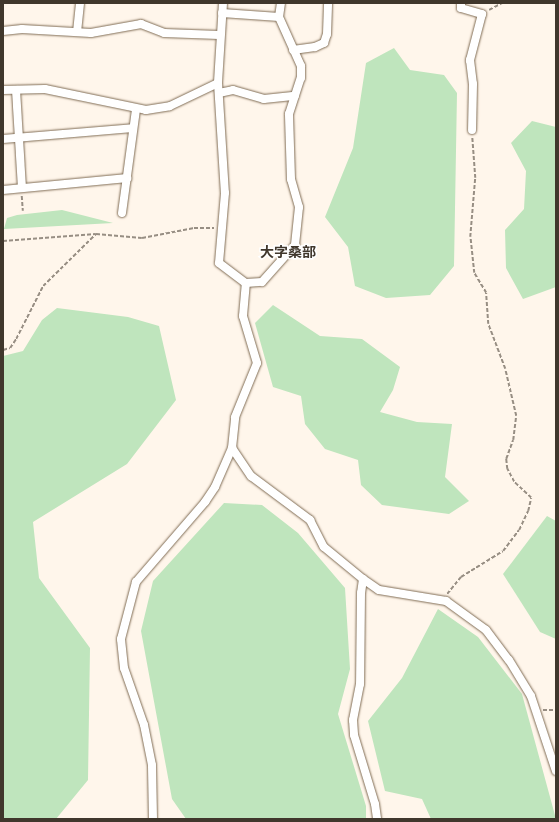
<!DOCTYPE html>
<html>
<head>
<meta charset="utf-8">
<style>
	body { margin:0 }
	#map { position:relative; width:559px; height:822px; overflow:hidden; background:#fff6eb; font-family:Poppins,"Noto Sans JP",sans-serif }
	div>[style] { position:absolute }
	.green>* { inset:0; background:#bfe5bd }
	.path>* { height:1.5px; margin-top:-0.75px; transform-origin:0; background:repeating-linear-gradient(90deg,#978e83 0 4px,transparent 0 6px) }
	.roads { filter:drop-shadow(0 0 1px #816d55) drop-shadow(0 0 1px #816d55) }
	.minor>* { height:8px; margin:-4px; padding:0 4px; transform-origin:4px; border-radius:4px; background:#fff }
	span { translate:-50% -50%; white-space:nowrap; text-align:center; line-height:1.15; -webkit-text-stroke:3px #fff; paint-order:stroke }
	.quarter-label { font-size:14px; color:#40372c; font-weight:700 }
	.frame { position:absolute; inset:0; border:4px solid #40372c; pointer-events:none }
</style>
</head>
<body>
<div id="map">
	<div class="green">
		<div style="clip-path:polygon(394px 48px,410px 70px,444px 75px,457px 93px,454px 266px,430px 295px,386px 298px,355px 286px,348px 247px,325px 217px,353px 148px,366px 63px)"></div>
		<div style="clip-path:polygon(532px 121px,556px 127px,556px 287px,523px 299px,506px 268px,505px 230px,524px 209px,526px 171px,511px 143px)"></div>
		<div style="clip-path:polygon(62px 210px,113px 223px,4px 229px,7px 218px,17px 215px)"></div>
		<div style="clip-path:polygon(273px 305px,320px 336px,362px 339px,400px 367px,393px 390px,380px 412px,417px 422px,452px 424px,445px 477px,469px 501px,449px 514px,382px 505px,361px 485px,358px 460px,325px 449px,305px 424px,301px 396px,273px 387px,255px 323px)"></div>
		<div style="clip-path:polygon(57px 308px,128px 317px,159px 326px,176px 400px,127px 464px,33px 522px,39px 578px,90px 648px,88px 780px,56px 819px,3px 819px,3px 356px,23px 351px,42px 320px)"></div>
		<div style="clip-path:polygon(224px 503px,262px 505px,298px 533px,345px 588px,350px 669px,338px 714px,366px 806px,366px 819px,186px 819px,172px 799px,141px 631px,153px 581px)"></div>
		<div style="clip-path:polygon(547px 516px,556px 521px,556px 639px,540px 632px,503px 574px)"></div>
		<div style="clip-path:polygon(438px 609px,478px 637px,522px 694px,556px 819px,431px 819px,422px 799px,385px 791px,368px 721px,402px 678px)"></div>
	</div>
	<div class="path">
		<div style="left:489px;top:10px;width:15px;rotate:-28deg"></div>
		<div style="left:22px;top:196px;width:15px;rotate:86deg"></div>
		<div style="left:3px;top:241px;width:93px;rotate:-4.3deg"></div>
		<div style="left:96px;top:234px;width:46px;rotate:5deg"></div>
		<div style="left:142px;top:238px;width:53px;rotate:-10.9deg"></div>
		<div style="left:194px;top:228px;width:20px"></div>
		<div style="left:3px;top:350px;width:7px;rotate:-16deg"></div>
		<div style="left:10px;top:348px;width:11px;rotate:-56deg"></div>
		<div style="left:16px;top:339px;width:59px;rotate:-63deg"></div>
		<div style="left:43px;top:286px;width:74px;rotate:-44.5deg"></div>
		<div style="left:447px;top:594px;width:22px;rotate:-51deg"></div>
		<div style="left:461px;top:577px;width:49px;rotate:-31.8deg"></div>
		<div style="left:503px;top:551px;width:26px;rotate:-53deg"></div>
		<div style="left:519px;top:530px;width:21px;rotate:-65deg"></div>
		<div style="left:528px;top:511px;width:13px;rotate:-77deg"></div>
		<div style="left:531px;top:498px;width:23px;rotate:-137deg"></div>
		<div style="left:514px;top:482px;width:15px;rotate:-118deg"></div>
		<div style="left:507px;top:469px;width:10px;rotate:-96deg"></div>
		<div style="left:506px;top:459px;width:20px;rotate:-70deg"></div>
		<div style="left:513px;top:440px;width:24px;rotate:-83deg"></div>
		<div style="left:516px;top:416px;width:48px;rotate:-103.2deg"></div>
		<div style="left:505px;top:369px;width:48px;rotate:-110.7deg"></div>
		<div style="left:488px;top:324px;width:31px;rotate:-94deg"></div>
		<div style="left:486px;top:293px;width:23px;rotate:-121deg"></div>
		<div style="left:474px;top:273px;width:36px;rotate:-96deg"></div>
		<div style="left:470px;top:237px;width:59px;rotate:-85.2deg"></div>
		<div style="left:475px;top:178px;width:41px;rotate:-94.2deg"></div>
		<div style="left:543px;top:710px;width:13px"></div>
	</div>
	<div class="roads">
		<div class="minor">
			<div style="left:223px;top:3px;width:80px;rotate:93.6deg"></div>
			<div style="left:218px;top:83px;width:110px;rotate:86.4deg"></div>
			<div style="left:225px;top:193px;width:70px;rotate:94.9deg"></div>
			<div style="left:219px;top:263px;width:34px;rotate:37deg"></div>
			<div style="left:246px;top:283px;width:16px;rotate:-4deg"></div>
			<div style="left:262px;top:282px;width:50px;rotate:-48.3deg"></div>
			<div style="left:295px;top:245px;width:38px;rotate:-84deg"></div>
			<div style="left:299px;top:207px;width:29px;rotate:-106deg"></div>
			<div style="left:291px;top:179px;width:65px;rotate:-91.8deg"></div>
			<div style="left:289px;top:114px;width:38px;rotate:-72deg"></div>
			<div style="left:301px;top:78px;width:12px;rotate:-90deg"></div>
			<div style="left:301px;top:66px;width:54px;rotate:-114.2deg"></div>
			<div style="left:279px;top:17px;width:14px;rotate:-82deg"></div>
			<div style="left:461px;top:3px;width:5px;rotate:90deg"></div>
			<div style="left:461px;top:8px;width:22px;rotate:16deg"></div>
			<div style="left:482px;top:14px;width:48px;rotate:104.6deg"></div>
			<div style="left:470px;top:60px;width:24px;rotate:83deg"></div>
			<div style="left:473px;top:84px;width:46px;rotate:91.2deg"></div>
			<div style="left:222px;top:13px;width:57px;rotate:4deg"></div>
			<div style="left:3px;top:31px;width:19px;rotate:-6deg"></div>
			<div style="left:22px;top:29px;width:69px;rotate:3.3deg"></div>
			<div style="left:91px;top:33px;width:51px;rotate:-10.2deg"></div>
			<div style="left:141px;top:24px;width:25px;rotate:21deg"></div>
			<div style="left:164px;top:33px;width:55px;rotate:2.1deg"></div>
			<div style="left:77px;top:32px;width:29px;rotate:-84deg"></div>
			<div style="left:293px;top:50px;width:22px;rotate:-8deg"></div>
			<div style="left:315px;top:47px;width:10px;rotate:-24deg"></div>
			<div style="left:324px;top:43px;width:9px;rotate:-72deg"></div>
			<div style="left:327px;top:34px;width:31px;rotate:-88deg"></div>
			<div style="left:3px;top:90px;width:42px;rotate:-1.4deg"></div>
			<div style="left:45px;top:89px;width:103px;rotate:11.7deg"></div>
			<div style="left:146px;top:110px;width:24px;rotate:-9deg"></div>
			<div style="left:170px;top:106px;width:53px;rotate:-25.6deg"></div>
			<div style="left:16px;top:90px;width:98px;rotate:86.5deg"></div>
			<div style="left:219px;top:93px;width:14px;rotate:-12deg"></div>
			<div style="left:233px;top:90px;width:32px;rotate:16deg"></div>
			<div style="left:264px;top:99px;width:31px;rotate:-6deg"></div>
			<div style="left:3px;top:139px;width:130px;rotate:-4.8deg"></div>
			<div style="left:3px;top:190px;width:125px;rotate:-5.5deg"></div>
			<div style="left:122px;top:213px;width:105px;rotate:-82.3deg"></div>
			<div style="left:232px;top:448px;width:34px;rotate:56deg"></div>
			<div style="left:251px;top:476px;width:74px;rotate:36.7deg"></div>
			<div style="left:310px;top:520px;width:30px;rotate:63deg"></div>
			<div style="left:324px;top:547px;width:50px;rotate:39.4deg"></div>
			<div style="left:363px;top:579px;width:19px;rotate:35deg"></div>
			<div style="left:379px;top:590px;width:68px;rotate:9.3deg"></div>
			<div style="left:446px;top:601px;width:49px;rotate:35.9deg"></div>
			<div style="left:486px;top:630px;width:38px;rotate:53deg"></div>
			<div style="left:509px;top:660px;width:42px;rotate:58.6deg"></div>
			<div style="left:531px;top:696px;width:79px;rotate:71.6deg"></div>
			<div style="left:363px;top:579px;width:14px;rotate:98deg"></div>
			<div style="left:361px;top:593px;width:91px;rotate:90.6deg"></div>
			<div style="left:360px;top:684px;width:37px;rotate:101deg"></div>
			<div style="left:353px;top:720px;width:15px;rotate:86deg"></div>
			<div style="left:354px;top:735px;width:72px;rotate:73.1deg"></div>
			<div style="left:375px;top:804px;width:15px;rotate:82deg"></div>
			<div style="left:153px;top:819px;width:54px;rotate:-91.1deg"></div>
			<div style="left:152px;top:765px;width:41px;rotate:-101.3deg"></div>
			<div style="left:144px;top:725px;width:60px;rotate:-109.3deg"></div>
			<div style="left:124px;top:668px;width:29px;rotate:-96deg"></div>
			<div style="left:121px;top:639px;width:59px;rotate:-75.3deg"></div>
			<div style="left:136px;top:582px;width:106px;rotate:-49.2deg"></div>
			<div style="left:205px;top:502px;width:18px;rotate:-56deg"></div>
			<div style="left:215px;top:487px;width:43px;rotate:-66.4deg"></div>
			<div style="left:232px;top:448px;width:31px;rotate:-84deg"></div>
			<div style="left:235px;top:417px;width:58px;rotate:-67.8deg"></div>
			<div style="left:257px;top:363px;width:49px;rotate:-106.6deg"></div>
			<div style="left:243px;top:316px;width:33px;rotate:-85deg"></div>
		</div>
	</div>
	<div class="quarter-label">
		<span style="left:288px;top:252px">大字桑部</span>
	</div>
	<div class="frame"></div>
</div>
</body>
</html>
